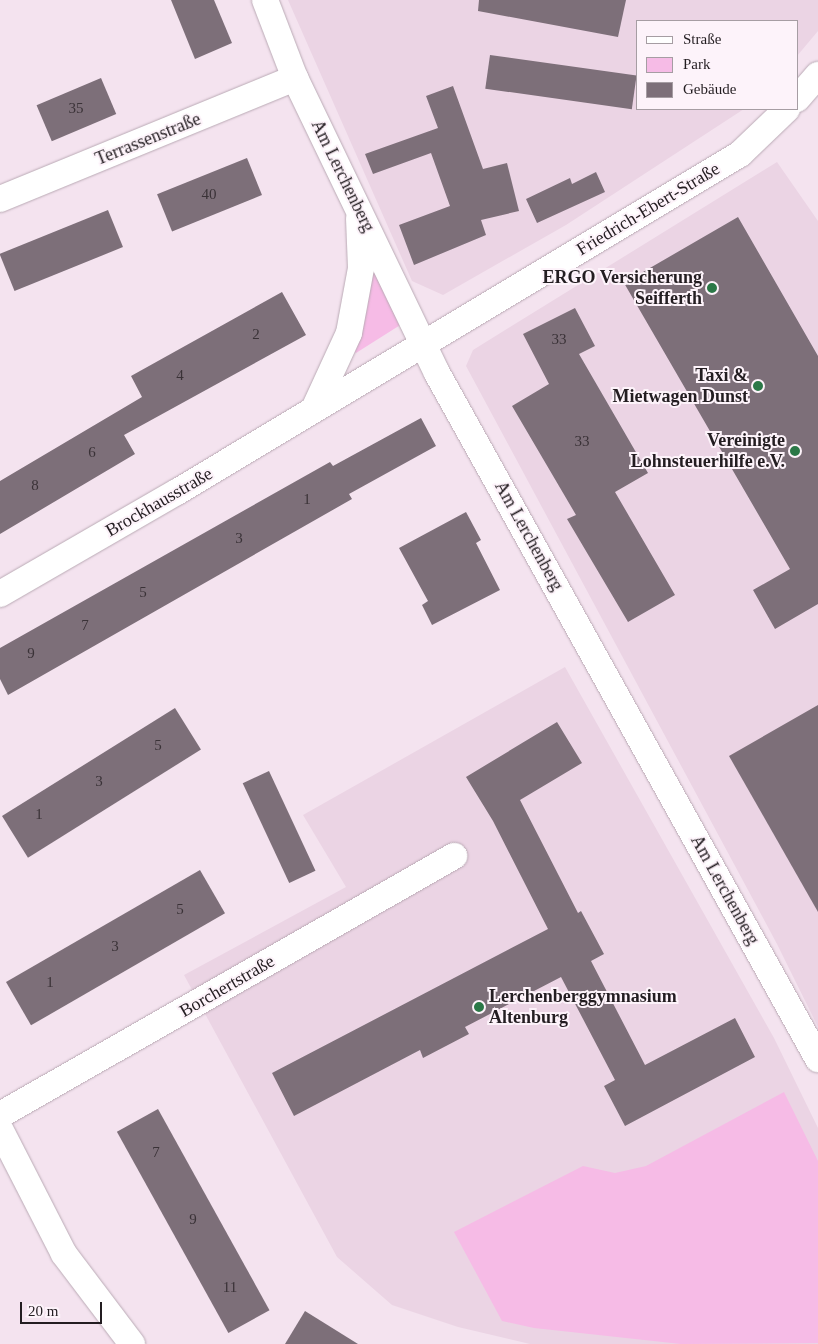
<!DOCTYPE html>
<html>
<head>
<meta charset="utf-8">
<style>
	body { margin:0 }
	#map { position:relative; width:818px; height:1344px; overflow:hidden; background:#f4e3ef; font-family:Georgia,serif }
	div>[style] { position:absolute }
	.built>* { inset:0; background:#ebd4e4 }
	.green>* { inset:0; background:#f6bbe6 }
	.building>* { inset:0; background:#7d6f79; transform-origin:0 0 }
	.roads { filter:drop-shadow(0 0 1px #baaab5) drop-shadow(0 0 1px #baaab5) }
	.street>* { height:26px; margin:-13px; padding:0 13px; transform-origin:13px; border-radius:13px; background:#fff }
	.dots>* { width:14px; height:14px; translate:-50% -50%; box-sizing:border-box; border:2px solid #fdf3fa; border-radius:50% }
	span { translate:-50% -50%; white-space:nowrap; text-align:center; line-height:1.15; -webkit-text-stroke:4px #fdf3fa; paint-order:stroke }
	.number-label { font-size:15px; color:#3a3237 }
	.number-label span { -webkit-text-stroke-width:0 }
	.street-label { font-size:18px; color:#231d21 }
	.poi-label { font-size:18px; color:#231d21; font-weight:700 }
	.right { translate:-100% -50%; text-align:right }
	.left { translate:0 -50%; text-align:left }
	.legend { position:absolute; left:636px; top:20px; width:162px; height:90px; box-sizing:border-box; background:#fdf3fa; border:1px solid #a69da3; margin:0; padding:6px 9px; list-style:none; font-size:15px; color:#231d21 }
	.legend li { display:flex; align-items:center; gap:10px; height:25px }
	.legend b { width:25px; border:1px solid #a69da3 }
	.scale { position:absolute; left:20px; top:1302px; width:82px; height:22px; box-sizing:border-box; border:2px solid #231d21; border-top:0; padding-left:6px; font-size:15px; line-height:18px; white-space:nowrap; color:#231d21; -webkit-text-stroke:4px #fdf3fa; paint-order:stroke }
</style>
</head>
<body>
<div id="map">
	<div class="built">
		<div style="clip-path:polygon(288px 0,818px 0,818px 31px,797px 56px,797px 21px,637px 21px,637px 109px,744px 109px,566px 225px,443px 295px,412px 281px)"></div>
		<div style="clip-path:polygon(777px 162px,818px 221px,818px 1027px,777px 944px,466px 366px,473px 350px)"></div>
		<div style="clip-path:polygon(565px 667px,774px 1038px,818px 1128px,818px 1344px,530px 1344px,458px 1327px,392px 1305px,337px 1257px,184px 975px,346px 887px,303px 815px)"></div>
	</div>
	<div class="green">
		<div style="clip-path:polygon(372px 262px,405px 322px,356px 353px,353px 350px,367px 309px)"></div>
		<div style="clip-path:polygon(784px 1092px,818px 1161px,818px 1343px,681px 1344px,534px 1328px,502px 1321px,454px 1232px,583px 1166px,615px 1173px,646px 1166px)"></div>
	</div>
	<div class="building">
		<div style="clip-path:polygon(171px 0,214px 0,232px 43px,195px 59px)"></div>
		<div style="clip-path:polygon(479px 0,626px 0,618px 37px,478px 11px)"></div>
		<div style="left:490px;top:55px;width:148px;height:34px;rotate:8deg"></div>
		<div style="left:101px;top:78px;width:39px;height:70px;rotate:67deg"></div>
		<div style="clip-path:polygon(453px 86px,483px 169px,507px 163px,519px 211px,481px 220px,486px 235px,414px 265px,399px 225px,450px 206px,431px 153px,373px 174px,365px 154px,438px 128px,426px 96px)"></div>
		<div style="left:247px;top:158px;width:40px;height:97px;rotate:68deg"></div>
		<div style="clip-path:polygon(596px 172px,605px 192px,537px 223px,526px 199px,570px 178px,572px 184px)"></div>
		<div style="left:108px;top:210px;width:40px;height:117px;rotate:68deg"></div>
		<div style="clip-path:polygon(738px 217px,818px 356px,818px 604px,775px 629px,753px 590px,790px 569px,624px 283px)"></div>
		<div style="clip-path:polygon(282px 292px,306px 335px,124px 435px,135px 454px,0 534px,0 481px,142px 397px,131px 376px)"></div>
		<div style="clip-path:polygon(575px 308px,595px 346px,579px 354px,648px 473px,615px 492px,675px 595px,628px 622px,567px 519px,576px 515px,512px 406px,549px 384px,523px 334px)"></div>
		<div style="clip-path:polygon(421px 418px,436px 446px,349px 494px,352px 499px,8px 695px,0 679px,0 648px,330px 462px,333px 466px)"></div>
		<div style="clip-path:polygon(466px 512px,481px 540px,476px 543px,500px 590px,432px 625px,422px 605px,428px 601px,399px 548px)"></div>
		<div style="clip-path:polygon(818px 705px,818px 912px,729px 756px)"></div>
		<div style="left:175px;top:708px;width:49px;height:204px;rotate:58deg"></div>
		<div style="clip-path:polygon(557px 722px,582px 763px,520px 800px,578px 913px,581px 911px,604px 954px,591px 961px,645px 1065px,735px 1018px,755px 1057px,625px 1126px,604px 1086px,615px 1080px,561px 977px,465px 1027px,469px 1034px,423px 1058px,420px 1050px,294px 1116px,272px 1073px,548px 929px,493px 821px,466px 777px)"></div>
		<div style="left:269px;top:771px;width:110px;height:29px;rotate:65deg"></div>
		<div style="left:200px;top:870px;width:50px;height:224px;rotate:60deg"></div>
		<div style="left:158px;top:1109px;width:230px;height:47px;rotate:61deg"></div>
		<div style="clip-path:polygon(305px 1311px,358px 1344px,285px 1344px)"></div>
	</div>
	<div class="roads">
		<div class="street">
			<div style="left:265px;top:0;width:84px;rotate:69deg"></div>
			<div style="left:295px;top:78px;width:327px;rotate:64.3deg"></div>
			<div style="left:437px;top:373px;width:785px;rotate:60.95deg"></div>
			<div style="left:797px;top:99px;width:32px;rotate:-49deg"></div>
			<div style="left:0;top:199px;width:319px;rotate:-22.3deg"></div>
			<div style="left:315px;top:407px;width:81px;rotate:-65.3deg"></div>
			<div style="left:349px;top:333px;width:66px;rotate:-79.5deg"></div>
			<div style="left:361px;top:268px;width:49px;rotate:-92.3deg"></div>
			<div style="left:0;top:594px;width:204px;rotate:-30deg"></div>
			<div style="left:177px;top:492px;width:657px;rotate:-30.98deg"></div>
			<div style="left:740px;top:154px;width:65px;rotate:-43.8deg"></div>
			<div style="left:0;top:1115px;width:523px;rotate:-29.7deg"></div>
			<div style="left:0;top:1129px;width:140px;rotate:62.9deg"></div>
			<div style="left:64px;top:1254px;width:113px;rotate:52.9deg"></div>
		</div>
	</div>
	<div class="dots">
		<div style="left:712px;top:288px;background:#2b7847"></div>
		<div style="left:758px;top:386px;background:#2b7847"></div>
		<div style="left:795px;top:451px;background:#2b7847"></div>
		<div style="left:479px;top:1007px;background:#2b7847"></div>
	</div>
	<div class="number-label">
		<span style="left:76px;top:109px">35</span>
		<span style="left:209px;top:195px">40</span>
		<span style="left:256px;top:335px">2</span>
		<span style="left:559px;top:340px">33</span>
		<span style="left:180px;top:376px">4</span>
		<span style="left:582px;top:442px">33</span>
		<span style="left:92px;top:453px">6</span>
		<span style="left:35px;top:486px">8</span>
		<span style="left:307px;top:500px">1</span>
		<span style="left:239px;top:539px">3</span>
		<span style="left:143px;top:593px">5</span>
		<span style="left:85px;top:626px">7</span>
		<span style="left:31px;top:654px">9</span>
		<span style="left:158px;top:746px">5</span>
		<span style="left:99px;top:782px">3</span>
		<span style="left:39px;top:815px">1</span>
		<span style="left:180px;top:910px">5</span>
		<span style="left:115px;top:947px">3</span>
		<span style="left:50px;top:983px">1</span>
		<span style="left:156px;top:1153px">7</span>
		<span style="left:193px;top:1220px">9</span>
		<span style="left:230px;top:1288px">11</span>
	</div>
	<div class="street-label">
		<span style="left:148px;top:139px;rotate:-22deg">Terrassenstraße</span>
		<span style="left:343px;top:176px;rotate:64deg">Am Lerchenberg</span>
		<span style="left:648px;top:209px;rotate:-31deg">Friedrich-Ebert-Straße</span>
		<span style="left:159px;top:502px;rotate:-30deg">Brockhausstraße</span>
		<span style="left:529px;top:536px;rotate:61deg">Am Lerchenberg</span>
		<span style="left:725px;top:890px;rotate:61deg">Am Lerchenberg</span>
		<span style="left:227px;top:986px;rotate:-30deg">Borchertstraße</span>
	</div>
	<div class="poi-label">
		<span class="right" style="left:702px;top:288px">ERGO Versicherung<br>Seifferth</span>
		<span class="right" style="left:748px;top:386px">Taxi &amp;<br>Mietwagen Dunst</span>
		<span class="right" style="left:785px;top:451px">Vereinigte<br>Lohnsteuerhilfe e.V.</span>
		<span class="left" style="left:489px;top:1007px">Lerchenberggymnasium<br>Altenburg</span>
	</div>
	<ul class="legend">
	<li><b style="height:6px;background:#fff"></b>Straße</li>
	<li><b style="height:14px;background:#f6bbe6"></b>Park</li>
	<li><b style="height:14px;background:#7d6f79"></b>Gebäude</li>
	</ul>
	<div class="scale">20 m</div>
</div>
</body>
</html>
